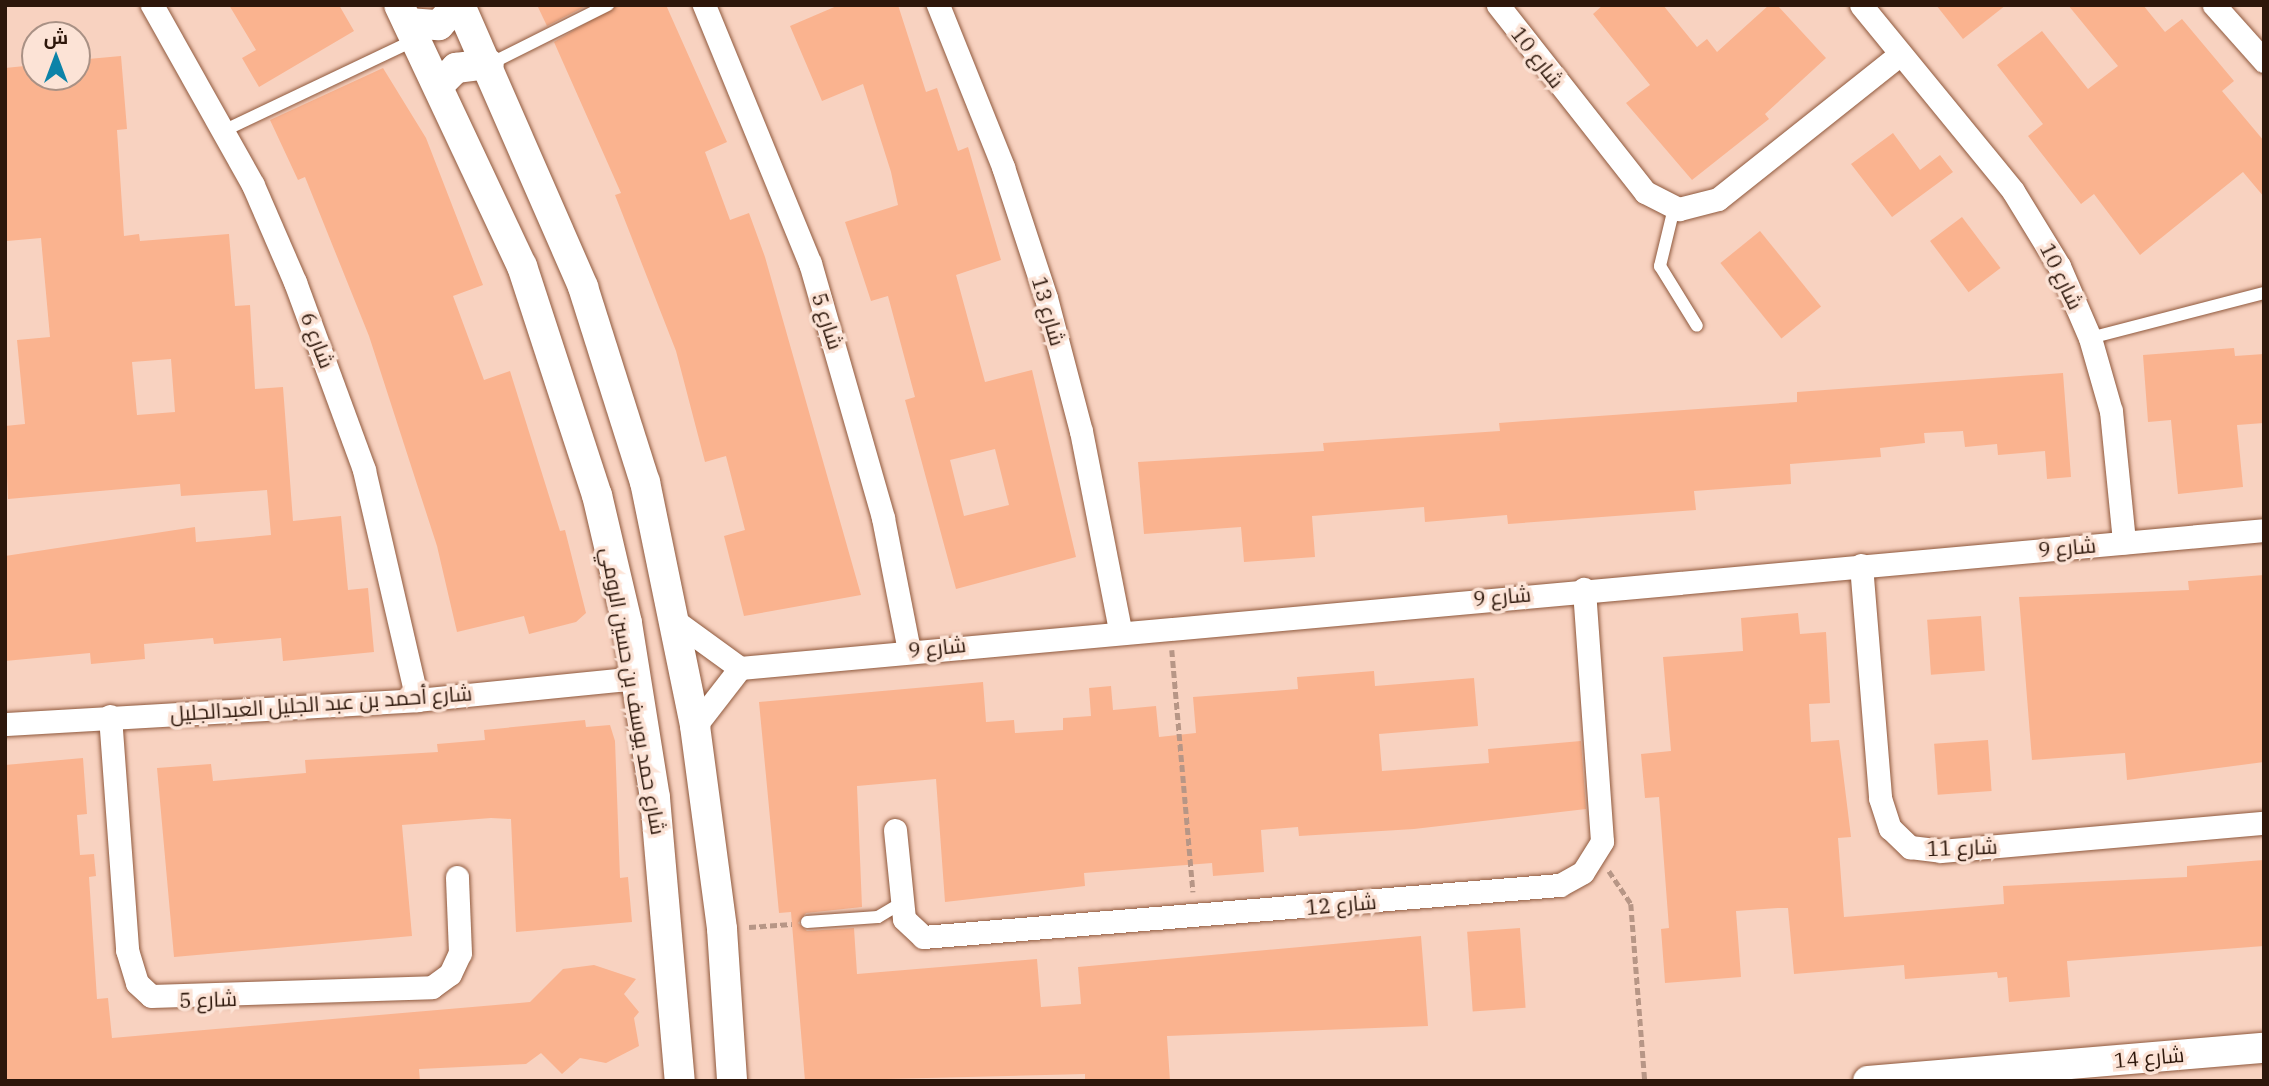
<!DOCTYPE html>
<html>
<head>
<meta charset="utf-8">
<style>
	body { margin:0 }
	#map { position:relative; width:2269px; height:1086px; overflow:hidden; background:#f8d2c0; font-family:"IBM Plex Serif",Cairo,serif }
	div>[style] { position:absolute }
	.building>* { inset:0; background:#fab38f; transform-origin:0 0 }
	.path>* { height:4.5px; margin-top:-2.25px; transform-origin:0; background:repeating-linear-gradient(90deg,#b79686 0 7px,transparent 0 10.5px) }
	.roads { filter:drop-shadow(0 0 2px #8f593d) drop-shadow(0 0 2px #8f593d) }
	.service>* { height:12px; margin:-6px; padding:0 6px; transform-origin:6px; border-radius:6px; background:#fff }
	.minor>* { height:23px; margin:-11.5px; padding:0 11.5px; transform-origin:11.5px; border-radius:11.5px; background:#fff }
	.tertiary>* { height:30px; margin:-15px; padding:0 15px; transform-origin:15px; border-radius:15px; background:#fff }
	span { translate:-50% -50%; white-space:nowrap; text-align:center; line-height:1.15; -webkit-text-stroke:7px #fce3d6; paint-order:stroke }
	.street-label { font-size:21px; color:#2d170b }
	.frame { position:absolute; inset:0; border:7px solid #2d170b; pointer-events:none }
	.north { position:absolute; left:21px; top:21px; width:70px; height:70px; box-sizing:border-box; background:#fce3d6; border:2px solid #a99185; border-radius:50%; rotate:0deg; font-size:19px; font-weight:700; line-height:28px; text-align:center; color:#2d170b }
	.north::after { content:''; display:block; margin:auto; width:24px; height:32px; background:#0c83a8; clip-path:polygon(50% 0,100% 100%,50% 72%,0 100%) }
</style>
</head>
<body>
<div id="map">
	<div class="building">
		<div style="clip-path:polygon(229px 5px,339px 5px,354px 31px,259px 87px,242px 58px,256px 50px)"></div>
		<div style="clip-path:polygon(537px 5px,588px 5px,547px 26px)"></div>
		<div style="clip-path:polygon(617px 5px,666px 5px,727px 142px,705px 152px,730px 220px,749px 213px,765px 257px,861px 595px,744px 616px,724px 536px,745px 530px,726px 456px,705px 462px,676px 351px,615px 195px,621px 193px,554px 42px)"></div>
		<div style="clip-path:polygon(evenodd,839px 5px,898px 5px,926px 92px,937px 88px,958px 151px,968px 147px,1001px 260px,956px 275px,985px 382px,1032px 370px,1076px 557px,956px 589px,905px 400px,915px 397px,888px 296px,871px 301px,845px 222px,898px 205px,891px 172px,863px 84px,822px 101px,790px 26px,839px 5px,995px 449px,1009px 505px,964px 516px,950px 460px,995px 449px)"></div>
		<div style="clip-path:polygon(1603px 5px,1663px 5px,1697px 47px,1707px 39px,1717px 52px,1769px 5px,1777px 5px,1826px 58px,1765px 114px,1769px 119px,1692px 180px,1626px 103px,1650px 85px,1593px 14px)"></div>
		<div style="clip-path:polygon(1936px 5px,2006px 5px,1963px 39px)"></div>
		<div style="clip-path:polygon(2068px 5px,2143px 5px,2165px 32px,2182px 19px,2234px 81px,2222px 91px,2264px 141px,2264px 197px,2243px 172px,2140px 255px,2094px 194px,2081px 204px,2028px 136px,2043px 124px,1997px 65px,2042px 31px,2088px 89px,2118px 66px)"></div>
		<div style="clip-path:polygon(evenodd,121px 56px,127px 129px,117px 130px,124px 236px,139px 234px,140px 241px,229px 234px,235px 306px,250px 305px,255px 389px,283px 387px,293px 521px,341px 516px,348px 590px,368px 588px,374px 652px,283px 661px,281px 638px,214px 644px,213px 638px,144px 644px,145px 659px,91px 664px,90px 653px,5px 661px,5px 556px,195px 527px,196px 542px,271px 535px,267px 490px,181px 496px,180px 484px,8px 499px,5px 426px,25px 424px,17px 340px,50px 337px,41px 238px,7px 241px,5px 68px,35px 65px,35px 77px,77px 77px,77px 60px,121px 56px,171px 359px,175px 412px,137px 415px,132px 362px,171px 359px)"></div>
		<div style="clip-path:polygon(383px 68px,426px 138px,483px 285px,453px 296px,484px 380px,510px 371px,560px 531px,565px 530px,586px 613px,576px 622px,529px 634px,524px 616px,457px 632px,437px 546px,369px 336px,305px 177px,298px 180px,270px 120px)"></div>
		<div style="clip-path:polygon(1893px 133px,1920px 170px,1940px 155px,1953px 172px,1892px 217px,1851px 164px)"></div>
		<div style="left:1962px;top:217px;width:64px;height:40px;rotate:53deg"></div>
		<div style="left:1760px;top:231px;width:97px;height:51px;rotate:51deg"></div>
		<div style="clip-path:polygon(2234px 348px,2235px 356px,2264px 354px,2264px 423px,2237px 425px,2243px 487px,2178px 494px,2171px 420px,2148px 422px,2143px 355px)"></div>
		<div style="clip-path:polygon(2063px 373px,2071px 477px,2047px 479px,2045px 451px,1998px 455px,1997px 444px,1965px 447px,1963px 431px,1924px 433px,1925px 443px,1880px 448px,1881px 457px,1790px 464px,1791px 484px,1694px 491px,1696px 510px,1508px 524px,1507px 515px,1425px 522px,1424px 507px,1312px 516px,1315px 557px,1244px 562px,1241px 527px,1144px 534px,1138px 462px,1324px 451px,1323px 443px,1500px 431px,1499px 423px,1797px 402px,1797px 392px)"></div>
		<div style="clip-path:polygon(2264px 575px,2264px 762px,2127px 780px,2125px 753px,2032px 760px,2019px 597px,2189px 590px,2188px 581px)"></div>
		<div style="clip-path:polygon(1798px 613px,1800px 634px,1826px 632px,1830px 703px,1809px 704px,1811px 742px,1839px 740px,1851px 837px,1838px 838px,1844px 917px,2004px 904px,2003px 886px,2187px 877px,2187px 866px,2264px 860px,2264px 946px,2067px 961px,2070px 997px,2009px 1002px,2007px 977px,1998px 978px,1997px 972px,1905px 979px,1904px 965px,1794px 974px,1788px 908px,1778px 908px,1736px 911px,1741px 977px,1665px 983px,1661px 929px,1669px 928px,1659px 797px,1645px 798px,1641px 754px,1671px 751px,1663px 657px,1743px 651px,1741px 618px)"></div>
		<div style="left:1981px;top:616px;width:55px;height:54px;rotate:86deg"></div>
		<div style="clip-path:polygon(1374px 671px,1375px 686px,1474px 678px,1478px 726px,1379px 734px,1382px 771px,1489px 763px,1488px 749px,1581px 741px,1586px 809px,1414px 829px,1299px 836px,1298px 827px,1261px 830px,1264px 872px,1213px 876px,1212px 863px,1084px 873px,1085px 886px,945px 902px,936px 779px,857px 786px,862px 907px,806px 913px,798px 923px,807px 931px,854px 928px,857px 974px,1037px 959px,1041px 1007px,1081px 1004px,1078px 967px,1421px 936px,1428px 1026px,1167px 1036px,1170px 1081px,1085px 1081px,1085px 1074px,805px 1081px,791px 912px,779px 913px,759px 702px,983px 682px,986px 722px,1014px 720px,1015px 733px,1063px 730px,1063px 718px,1091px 716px,1089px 688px,1111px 686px,1113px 710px,1156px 706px,1159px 737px,1196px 733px,1193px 697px,1298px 689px,1297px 677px)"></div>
		<div style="clip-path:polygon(585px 720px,586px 727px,610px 725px,615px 741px,620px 878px,628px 877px,632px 922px,516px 932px,511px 819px,491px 818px,402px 825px,412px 936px,174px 957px,157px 768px,211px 764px,213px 781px,306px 773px,305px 760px,438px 752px,437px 744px,485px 740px,484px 730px)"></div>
		<div style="left:1988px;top:740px;width:51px;height:54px;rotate:86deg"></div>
		<div style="clip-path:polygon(83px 758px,87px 814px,77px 815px,80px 855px,94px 854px,96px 876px,89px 877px,97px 999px,108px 998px,112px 1038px,530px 1002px,563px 969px,594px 965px,636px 979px,624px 994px,639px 1012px,634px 1018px,639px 1046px,606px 1063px,580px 1058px,562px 1074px,541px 1053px,526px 1064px,419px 1069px,420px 1081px,5px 1081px,5px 765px)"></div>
		<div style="left:1520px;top:928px;width:80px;height:53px;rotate:86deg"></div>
	</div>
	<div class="path">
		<div style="left:1172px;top:650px;width:243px;rotate:85deg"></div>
		<div style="left:1609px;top:871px;width:40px;rotate:56deg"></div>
		<div style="left:1631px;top:904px;width:178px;rotate:85.5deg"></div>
		<div style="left:749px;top:927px;width:43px;rotate:-4deg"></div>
	</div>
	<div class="roads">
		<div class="service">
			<div style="left:490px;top:64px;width:132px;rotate:-26.6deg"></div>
			<div style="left:223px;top:131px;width:212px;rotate:-25.4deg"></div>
			<div style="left:1674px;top:208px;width:60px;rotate:103.6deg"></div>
			<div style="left:1660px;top:266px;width:70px;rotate:58.3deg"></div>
			<div style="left:2090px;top:338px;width:180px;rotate:-14.5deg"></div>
			<div style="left:807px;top:922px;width:71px;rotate:-4deg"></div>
			<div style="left:878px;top:917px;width:27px;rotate:-31deg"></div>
		</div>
		<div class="minor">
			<div style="left:152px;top:5px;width:206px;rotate:60.7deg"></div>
			<div style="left:253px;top:185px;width:106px;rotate:66.6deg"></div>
			<div style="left:295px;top:282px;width:200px;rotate:69.8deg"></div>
			<div style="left:364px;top:470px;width:236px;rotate:77deg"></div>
			<div style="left:704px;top:5px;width:279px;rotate:67.7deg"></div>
			<div style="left:810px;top:263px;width:265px;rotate:74deg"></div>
			<div style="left:883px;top:518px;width:135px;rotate:78.9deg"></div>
			<div style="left:938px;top:5px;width:175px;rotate:68.1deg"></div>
			<div style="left:1003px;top:167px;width:138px;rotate:71.8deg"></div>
			<div style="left:1046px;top:298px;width:138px;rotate:75.3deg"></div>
			<div style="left:1081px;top:431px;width:202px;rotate:78.9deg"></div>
			<div style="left:1498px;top:5px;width:238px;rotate:51.8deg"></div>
			<div style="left:1645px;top:192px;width:38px;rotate:27deg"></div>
			<div style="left:1679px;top:209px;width:40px;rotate:-14.4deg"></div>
			<div style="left:1718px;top:199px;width:233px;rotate:-38.5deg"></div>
			<div style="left:1861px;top:5px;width:240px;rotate:50.7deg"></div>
			<div style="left:2013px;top:191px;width:88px;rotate:58.5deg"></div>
			<div style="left:2059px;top:266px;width:78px;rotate:66.7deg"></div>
			<div style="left:2090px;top:338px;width:76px;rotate:74deg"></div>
			<div style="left:2111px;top:411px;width:132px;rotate:84.3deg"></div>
			<div style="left:2214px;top:5px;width:75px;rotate:48.2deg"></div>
			<div style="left:1861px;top:565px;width:234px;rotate:85.3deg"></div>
			<div style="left:1880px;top:798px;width:32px;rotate:72deg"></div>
			<div style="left:1890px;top:828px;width:28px;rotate:44deg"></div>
			<div style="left:1910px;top:847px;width:31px;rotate:7deg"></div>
			<div style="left:1941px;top:851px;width:324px;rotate:-5deg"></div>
			<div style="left:678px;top:623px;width:77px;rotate:36deg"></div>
			<div style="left:740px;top:668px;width:1530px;rotate:-5.17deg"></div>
			<div style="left:110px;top:716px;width:235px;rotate:85.8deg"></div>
			<div style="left:127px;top:950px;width:34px;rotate:73deg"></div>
			<div style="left:137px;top:983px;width:19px;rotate:43deg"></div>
			<div style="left:151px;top:996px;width:281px;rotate:-1.8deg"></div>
			<div style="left:432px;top:987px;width:22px;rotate:-36deg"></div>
			<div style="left:450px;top:974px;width:23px;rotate:-65deg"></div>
			<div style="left:460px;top:953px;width:76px;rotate:-92.3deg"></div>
			<div style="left:5px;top:724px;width:413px;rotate:-3.3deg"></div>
			<div style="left:417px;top:700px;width:220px;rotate:-5.7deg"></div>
			<div style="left:695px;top:726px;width:73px;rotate:-52.2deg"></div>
			<div style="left:895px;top:830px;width:89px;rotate:84.2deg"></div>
			<div style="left:904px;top:919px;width:26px;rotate:43deg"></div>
			<div style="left:923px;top:937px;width:639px;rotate:-4.67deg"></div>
			<div style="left:1560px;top:885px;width:26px;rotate:-29deg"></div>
			<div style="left:1583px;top:872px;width:36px;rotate:-58deg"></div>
			<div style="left:1602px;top:841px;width:253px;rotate:-94.1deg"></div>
		</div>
		<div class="tertiary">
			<div style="left:399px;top:5px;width:289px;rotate:64.8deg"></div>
			<div style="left:522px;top:266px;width:241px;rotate:71.9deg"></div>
			<div style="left:597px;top:495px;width:131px;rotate:76.8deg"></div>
			<div style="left:627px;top:623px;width:177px;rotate:80.9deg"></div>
			<div style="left:655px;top:798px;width:284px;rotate:85deg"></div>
			<div style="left:460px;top:5px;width:308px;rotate:66.4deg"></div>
			<div style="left:583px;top:287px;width:205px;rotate:72.4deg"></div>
			<div style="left:645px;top:482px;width:249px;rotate:78.4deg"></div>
			<div style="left:695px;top:726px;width:205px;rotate:82.4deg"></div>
			<div style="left:722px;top:929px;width:152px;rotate:86.2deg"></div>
			<div style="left:408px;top:23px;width:31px;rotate:4deg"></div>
			<div style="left:439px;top:25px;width:27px;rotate:-48deg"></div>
			<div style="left:440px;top:84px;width:23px;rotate:-45deg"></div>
			<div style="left:456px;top:68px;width:33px;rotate:-7deg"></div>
			<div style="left:1868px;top:1081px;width:397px;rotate:-4.8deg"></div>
		</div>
	</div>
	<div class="street-label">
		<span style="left:1538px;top:57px;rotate:52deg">شارع 10</span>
		<span style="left:2062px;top:276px;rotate:64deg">شارع 10</span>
		<span style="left:1049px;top:311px;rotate:74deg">شارع 13</span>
		<span style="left:828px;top:321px;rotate:72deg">شارع 5</span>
		<span style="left:318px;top:340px;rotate:69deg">شارع 6</span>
		<span style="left:2067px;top:547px;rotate:-5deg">شارع 9</span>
		<span style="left:1502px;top:596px;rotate:-5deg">شارع 9</span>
		<span style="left:937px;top:647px;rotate:-6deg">شارع 9</span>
		<span style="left:634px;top:691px;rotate:80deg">شارع حمد يوسف بن حسين الرومي</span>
		<span style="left:321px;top:703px;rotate:-4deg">شارع أحمد بن عبد الجليل العبدالجليل</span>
		<span style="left:1962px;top:847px;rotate:-2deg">شارع 11</span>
		<span style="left:1341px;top:904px;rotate:-5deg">شارع 12</span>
		<span style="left:208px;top:999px;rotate:-2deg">شارع 5</span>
		<span style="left:2149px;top:1057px;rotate:-5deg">شارع 14</span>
	</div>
	<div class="frame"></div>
	<div class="north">ش</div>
</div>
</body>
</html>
